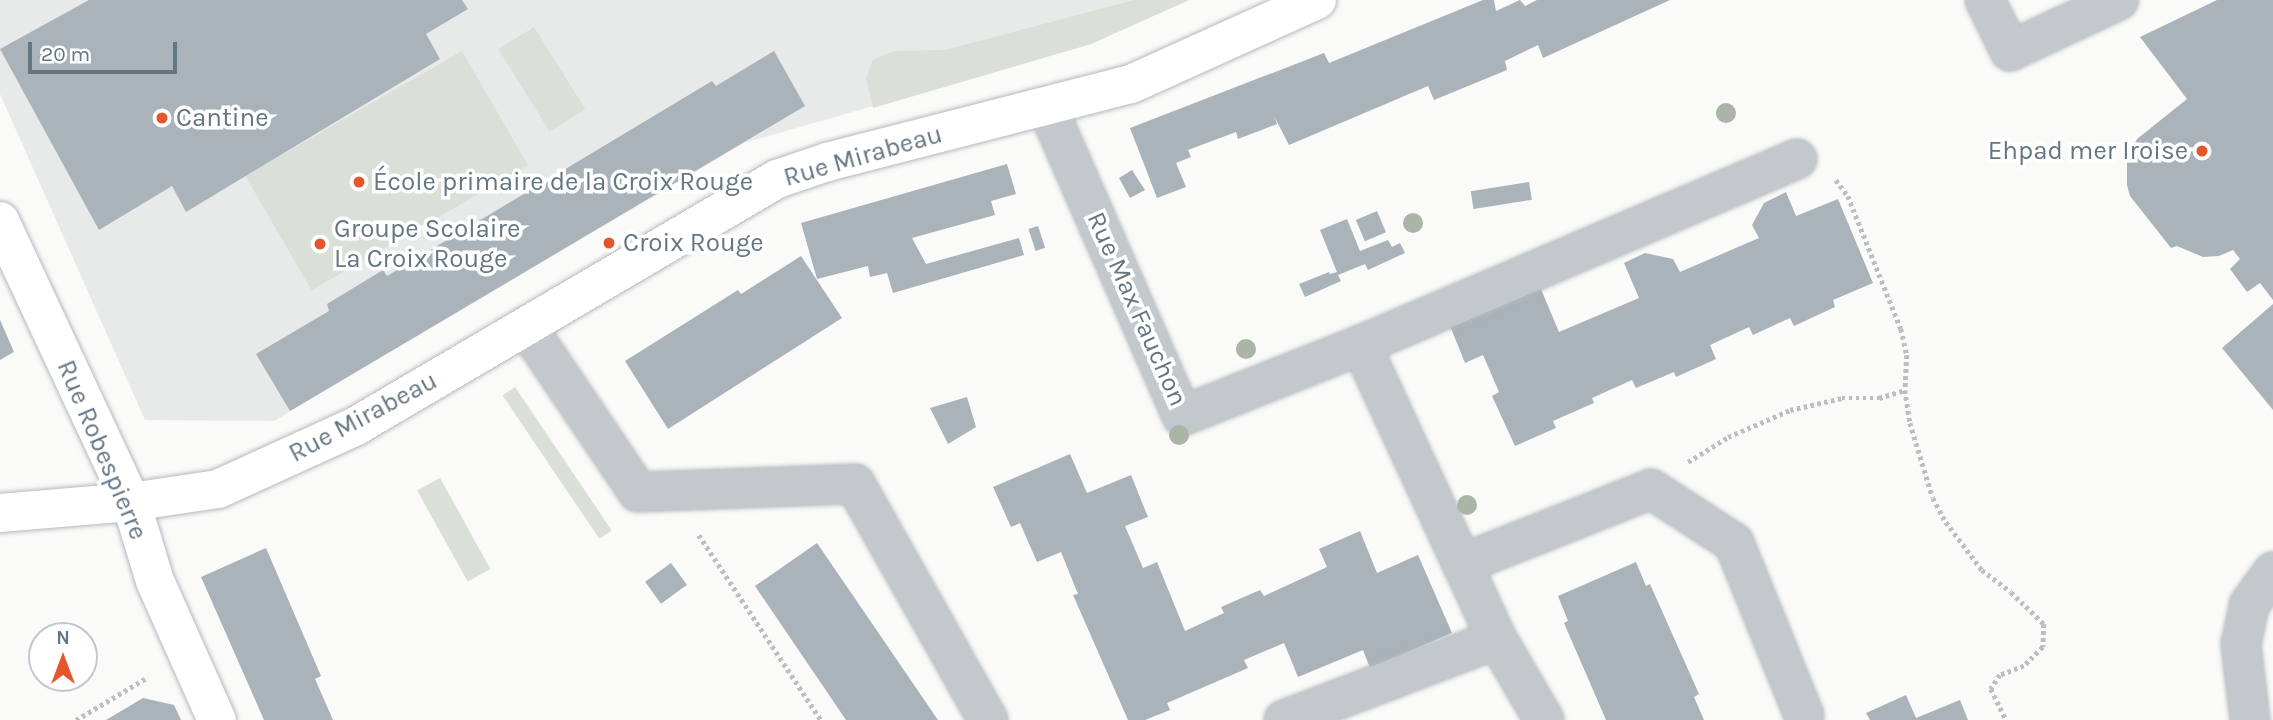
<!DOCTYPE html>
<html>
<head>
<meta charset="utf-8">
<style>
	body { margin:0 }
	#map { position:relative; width:2273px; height:720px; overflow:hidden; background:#fafaf8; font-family:Karla,sans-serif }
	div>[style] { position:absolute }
	.built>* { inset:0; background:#e8e9e9 }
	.green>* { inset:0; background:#dadfd7; transform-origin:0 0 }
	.building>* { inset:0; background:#aab3b9; transform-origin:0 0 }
	.path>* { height:4.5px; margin-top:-2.25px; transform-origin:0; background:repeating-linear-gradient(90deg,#bbbfc2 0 3.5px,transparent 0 7px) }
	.roads { filter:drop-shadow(0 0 2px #b3babf) drop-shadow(0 0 2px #b3babf) }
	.street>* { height:38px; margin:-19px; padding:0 19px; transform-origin:19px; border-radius:19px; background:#c3c8cc }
	.secondary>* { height:38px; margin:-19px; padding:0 19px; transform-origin:19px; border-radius:19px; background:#fff }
	.trees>* { width:20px; height:20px; margin:-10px; border-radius:50%; background:#aab4a7 }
	.dots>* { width:19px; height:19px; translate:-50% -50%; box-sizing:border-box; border:4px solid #fff; border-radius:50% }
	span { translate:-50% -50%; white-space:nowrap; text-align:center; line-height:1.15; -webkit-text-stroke:7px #fff; paint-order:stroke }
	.poi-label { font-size:26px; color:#657683 }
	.left { translate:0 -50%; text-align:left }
	.right { translate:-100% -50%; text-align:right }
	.street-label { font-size:26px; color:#657683 }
	.north { position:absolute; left:28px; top:622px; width:70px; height:70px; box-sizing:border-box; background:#fff; border:2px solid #c1c8cd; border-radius:50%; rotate:0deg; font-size:19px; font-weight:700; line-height:28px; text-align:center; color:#657683 }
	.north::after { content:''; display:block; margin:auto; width:24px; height:32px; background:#e4572e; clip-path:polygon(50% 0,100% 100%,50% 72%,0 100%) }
	.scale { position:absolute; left:28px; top:42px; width:149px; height:32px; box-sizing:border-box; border:4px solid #657683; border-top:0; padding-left:9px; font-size:21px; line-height:24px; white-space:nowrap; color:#657683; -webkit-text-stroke:5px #fff; paint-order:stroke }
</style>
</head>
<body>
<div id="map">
	<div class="built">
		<div style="clip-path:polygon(0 0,1189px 0,1091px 44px,744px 143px,274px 421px,145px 420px,0 94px)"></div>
	</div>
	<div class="green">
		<div style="clip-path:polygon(1134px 0,1189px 0,1091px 44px,873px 108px,866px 78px,873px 60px,894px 51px,945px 50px)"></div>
		<div style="left:534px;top:27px;width:97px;height:42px;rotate:58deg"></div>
		<div style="left:462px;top:51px;width:132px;height:250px;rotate:60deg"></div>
		<div style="left:515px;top:387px;width:173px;height:15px;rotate:56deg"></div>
		<div style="left:440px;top:478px;width:104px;height:26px;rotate:61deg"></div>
	</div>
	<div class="building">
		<div style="clip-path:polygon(89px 0,462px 0,468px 9px,426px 34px,440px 59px,186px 212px,172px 186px,99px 230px,0 49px)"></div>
		<div style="clip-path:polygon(1483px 0,1494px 0,1496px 11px,1520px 0,1525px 6px,1537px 0,1670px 0,1543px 58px,1538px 45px,1505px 61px,1507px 70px,1434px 100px,1428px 86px,1289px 145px,1274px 116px,1277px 124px,1238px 139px,1236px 132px,1188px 150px,1191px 157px,1176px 163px,1186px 187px,1157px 198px,1130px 128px,1324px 53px,1329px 63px)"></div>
		<div style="clip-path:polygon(2217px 0,2273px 0,2273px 300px,2260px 283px,2247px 292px,2230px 269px,2240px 259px,2233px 250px,2219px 256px,2203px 257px,2177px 246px,2171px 248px,2130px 196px,2127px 185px,2127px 160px,2137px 139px,2187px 99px,2140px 37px)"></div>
		<div style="clip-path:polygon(774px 51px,805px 106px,290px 411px,256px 354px,329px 311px,327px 304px,383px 270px,387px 276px,712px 81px,716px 86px)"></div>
		<div style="clip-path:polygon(1007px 164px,1016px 194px,991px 201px,995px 215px,912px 238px,926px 264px,1019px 238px,1024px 255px,893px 293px,887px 273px,870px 277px,868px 266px,817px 279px,801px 223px)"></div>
		<div style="clip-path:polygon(1132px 170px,1145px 190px,1130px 198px,1119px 178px)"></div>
		<div style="left:1529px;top:182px;width:18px;height:59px;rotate:81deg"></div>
		<div style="clip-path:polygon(1786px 192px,1796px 216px,1838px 199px,1873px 283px,1833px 300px,1835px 307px,1794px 326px,1790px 318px,1753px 335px,1749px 327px,1710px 345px,1716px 359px,1676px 377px,1674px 372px,1636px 388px,1632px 380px,1592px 398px,1594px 403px,1553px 421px,1556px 428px,1515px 446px,1492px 396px,1499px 392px,1483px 355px,1465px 363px,1448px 321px,1538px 282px,1559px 332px,1639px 298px,1624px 263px,1645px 253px,1673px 259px,1680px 272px,1759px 238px,1752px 225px,1764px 203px)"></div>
		<div style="left:1377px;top:211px;width:23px;height:23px;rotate:67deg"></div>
		<div style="clip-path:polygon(1347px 219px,1360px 251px,1388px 240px,1392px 247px,1400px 243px,1405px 253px,1368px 270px,1365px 264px,1338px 275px,1341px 281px,1305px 297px,1299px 284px,1329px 272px,1330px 274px,1337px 272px,1320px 230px)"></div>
		<div style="left:1038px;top:226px;width:23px;height:10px;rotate:72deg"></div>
		<div style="clip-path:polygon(801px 256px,842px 318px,668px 429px,625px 361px,738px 290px,741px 294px)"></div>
		<div style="clip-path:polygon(2273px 304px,2273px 410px,2222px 348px)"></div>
		<div style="clip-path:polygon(0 320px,14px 352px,0 360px)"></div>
		<div style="clip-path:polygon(967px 397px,976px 427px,948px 444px,930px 408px)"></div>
		<div style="clip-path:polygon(1070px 454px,1087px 493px,1131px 475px,1148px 517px,1125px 526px,1143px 568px,1157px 562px,1185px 631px,1224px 613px,1221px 607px,1260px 590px,1264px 596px,1327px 567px,1319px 549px,1360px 531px,1377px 573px,1418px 555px,1452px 633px,1370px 668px,1363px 650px,1298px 677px,1284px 643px,1244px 660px,1248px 668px,1167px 703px,1170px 710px,1145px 720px,1128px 720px,1073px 595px,1078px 594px,1061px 552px,1037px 562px,1020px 523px,1011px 527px,993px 487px)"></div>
		<div style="clip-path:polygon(817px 543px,938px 720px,846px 720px,755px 586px)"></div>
		<div style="clip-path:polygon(266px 548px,321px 676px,315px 679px,333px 720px,264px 720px,201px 577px)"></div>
		<div style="clip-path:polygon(1636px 562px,1646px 586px,1650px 584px,1699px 694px,1694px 697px,1704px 720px,1606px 720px,1564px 623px,1568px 621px,1558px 596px)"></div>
		<div style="left:671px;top:563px;width:27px;height:32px;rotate:54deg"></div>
		<div style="clip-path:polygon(1906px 695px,1916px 718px,1960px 700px,1968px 720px,1870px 720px,1866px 713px)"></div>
		<div style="clip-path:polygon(143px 698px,174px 705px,181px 720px,106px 720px)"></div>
	</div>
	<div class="path">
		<div style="left:1836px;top:180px;width:20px;rotate:53deg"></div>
		<div style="left:1848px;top:196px;width:143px;rotate:68.3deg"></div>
		<div style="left:1901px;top:329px;width:27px;rotate:77deg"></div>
		<div style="left:1907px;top:355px;width:35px;rotate:93deg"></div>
		<div style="left:1905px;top:390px;width:33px;rotate:81deg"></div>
		<div style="left:1910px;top:423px;width:78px;rotate:73deg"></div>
		<div style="left:1933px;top:498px;width:27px;rotate:62deg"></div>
		<div style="left:1946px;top:522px;width:60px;rotate:53.1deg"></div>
		<div style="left:1982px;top:570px;width:36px;rotate:37deg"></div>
		<div style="left:2011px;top:592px;width:46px;rotate:44.1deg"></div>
		<div style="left:2044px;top:624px;width:23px;rotate:92deg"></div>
		<div style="left:2043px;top:647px;width:27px;rotate:135deg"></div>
		<div style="left:2024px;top:666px;width:26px;rotate:159deg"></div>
		<div style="left:2000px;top:675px;width:17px;rotate:123deg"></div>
		<div style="left:1991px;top:689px;width:34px;rotate:64deg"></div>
		<div style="left:1688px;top:462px;width:47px;rotate:-32deg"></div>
		<div style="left:1728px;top:437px;width:68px;rotate:-23.5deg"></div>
		<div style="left:1790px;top:410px;width:53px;rotate:-13deg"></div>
		<div style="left:1842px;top:398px;width:37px"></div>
		<div style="left:1879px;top:398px;width:27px;rotate:-17deg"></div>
		<div style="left:699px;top:535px;width:222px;rotate:56.6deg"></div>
		<div style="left:76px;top:720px;width:84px;rotate:-30.8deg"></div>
	</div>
	<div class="roads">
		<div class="street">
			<div style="left:1985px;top:0;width:57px;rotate:63.9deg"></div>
			<div style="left:2010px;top:51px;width:120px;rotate:-25.1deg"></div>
			<div style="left:1047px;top:107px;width:337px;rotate:66.4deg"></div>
			<div style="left:1182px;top:416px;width:193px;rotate:-21.6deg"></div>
			<div style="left:1361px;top:345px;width:324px;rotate:65.2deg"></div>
			<div style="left:1497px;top:639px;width:228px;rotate:159.2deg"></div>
			<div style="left:526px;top:326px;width:200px;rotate:56deg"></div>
			<div style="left:638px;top:492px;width:217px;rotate:-2.1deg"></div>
			<div style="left:855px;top:484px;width:271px;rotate:60.6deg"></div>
			<div style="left:1361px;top:345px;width:474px;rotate:-23.1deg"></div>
			<div style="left:1462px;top:564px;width:203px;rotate:-21.6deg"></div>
			<div style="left:1651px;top:489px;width:99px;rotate:33deg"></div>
			<div style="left:1734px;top:543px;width:186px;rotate:67.9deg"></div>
			<div style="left:1497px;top:639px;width:94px;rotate:59.9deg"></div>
			<div style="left:2250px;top:720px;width:77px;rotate:-96.8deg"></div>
			<div style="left:2241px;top:644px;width:40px;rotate:-78deg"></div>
			<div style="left:2249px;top:605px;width:41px;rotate:-54deg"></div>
		</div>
		<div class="secondary">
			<div style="left:0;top:221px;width:310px;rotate:65deg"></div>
			<div style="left:131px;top:502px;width:83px;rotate:73.1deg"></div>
			<div style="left:155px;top:581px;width:152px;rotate:66deg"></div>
			<div style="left:0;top:513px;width:131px;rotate:-4.8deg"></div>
			<div style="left:131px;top:502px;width:88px;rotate:-8.5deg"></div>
			<div style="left:218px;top:489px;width:152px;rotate:-24.5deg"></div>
			<div style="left:356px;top:426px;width:488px;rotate:-30.4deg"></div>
			<div style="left:777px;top:179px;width:53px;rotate:-18.8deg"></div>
			<div style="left:827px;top:162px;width:314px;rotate:-14.4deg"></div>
			<div style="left:1131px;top:84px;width:204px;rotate:-24.3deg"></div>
		</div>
	</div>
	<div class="trees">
		<div style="left:1726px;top:113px"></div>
		<div style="left:1413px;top:223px"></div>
		<div style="left:1246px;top:349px"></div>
		<div style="left:1179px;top:435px"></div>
		<div style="left:1467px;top:505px"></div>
	</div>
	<div class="dots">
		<div style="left:162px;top:118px;background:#e4572e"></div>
		<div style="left:2202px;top:151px;background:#e4572e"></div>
		<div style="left:359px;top:182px;background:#e4572e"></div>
		<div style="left:609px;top:243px;background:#e4572e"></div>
		<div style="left:320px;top:244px;background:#e4572e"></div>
	</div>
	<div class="poi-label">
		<span class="left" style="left:176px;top:118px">Cantine</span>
		<span class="right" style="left:2188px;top:151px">Ehpad mer Iroise</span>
		<span class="left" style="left:373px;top:182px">École primaire de la Croix Rouge</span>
		<span class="left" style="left:334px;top:244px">Groupe Scolaire<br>La Croix Rouge</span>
		<span class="left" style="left:623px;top:243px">Croix Rouge</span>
	</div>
	<div class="street-label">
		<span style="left:863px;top:156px;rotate:-16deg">Rue Mirabeau</span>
		<span style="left:1137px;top:309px;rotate:66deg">Rue Max Fauchon</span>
		<span style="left:363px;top:417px;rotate:-28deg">Rue Mirabeau</span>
		<span style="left:102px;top:450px;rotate:67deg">Rue Robespierre</span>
	</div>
	<div class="north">N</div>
	<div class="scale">20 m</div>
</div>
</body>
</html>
